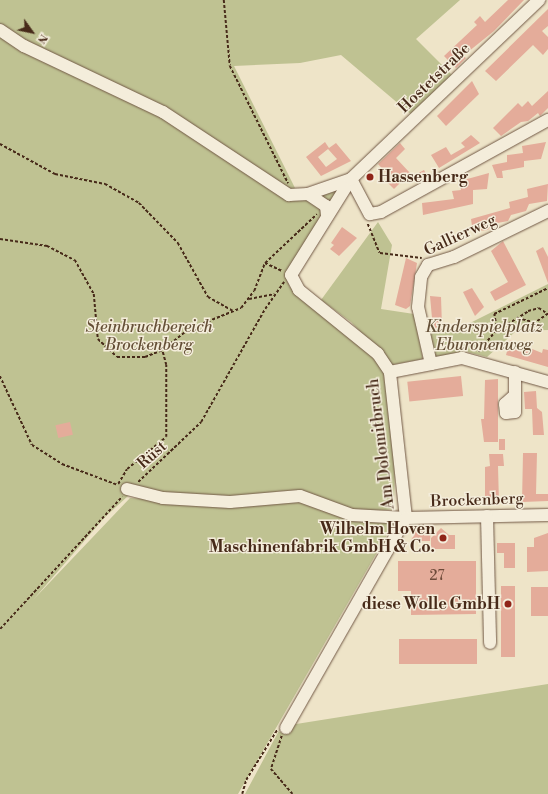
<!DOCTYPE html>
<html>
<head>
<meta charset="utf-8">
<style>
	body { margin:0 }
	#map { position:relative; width:548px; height:794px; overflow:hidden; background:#eee4c8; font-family:"Libre Bodoni",serif }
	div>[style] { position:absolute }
	.green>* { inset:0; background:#bfc292 }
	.building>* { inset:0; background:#e4ac9a; transform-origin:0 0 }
	.path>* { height:1.5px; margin-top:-0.75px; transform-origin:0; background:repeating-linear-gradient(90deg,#472a19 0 3px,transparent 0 5px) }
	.roads { filter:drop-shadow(0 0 1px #715845) drop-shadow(0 0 1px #715845) }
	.minor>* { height:12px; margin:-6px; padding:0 6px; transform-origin:6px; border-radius:6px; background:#f4eddb }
	.dots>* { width:11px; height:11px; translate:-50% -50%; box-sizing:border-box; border:2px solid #f4eddb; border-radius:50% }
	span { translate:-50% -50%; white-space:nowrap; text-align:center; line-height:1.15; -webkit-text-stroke:3px #f4eddb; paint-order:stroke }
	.number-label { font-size:14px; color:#6e4a39 }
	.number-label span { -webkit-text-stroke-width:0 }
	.street-label { font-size:16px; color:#472a19 }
	.poi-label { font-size:16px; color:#472a19; font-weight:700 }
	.left { translate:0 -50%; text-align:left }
	.right { translate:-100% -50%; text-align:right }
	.park-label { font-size:16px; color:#655037; font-style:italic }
	.north { position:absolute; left:12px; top:12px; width:40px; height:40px; -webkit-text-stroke:3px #f4eddb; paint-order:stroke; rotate:123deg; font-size:11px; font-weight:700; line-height:16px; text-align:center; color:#472a19 }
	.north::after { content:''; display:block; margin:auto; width:14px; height:18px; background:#472a19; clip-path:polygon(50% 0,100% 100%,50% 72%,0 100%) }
</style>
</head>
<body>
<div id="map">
	<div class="green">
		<div style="clip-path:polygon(0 0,460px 0,416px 39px,454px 77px,413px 116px,341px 55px,300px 63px,234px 66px,295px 188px,290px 199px,346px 185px,349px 191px,289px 286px,366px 346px,381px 363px,386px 378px,395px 467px,394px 509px,361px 513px,303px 494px,282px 491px,241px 497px,163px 495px,141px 490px,139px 486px,105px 517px,33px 600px,130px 498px,241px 505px,301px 499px,363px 521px,395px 521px,238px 794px,0 794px)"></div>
		<div style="clip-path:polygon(378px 222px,392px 245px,381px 309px,414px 314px,423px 359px,392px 365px,351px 322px,321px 300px)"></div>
		<div style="clip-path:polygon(548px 284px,548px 330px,516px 331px,487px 357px,463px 351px,433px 360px,428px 334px,458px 329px)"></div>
		<div style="clip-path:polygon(548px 684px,548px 794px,245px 794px,282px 725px,279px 732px,287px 731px,290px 725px)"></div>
	</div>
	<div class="building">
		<div style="clip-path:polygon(508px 0,524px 0,494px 31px,463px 56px,466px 58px,456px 68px,444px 56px,477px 25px,474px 22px,480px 16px,485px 22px)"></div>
		<div style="clip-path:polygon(548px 9px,548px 26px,542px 31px,548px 37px,548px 49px,543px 55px,533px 45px,496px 81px,485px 71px)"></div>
		<div style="clip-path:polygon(472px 81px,479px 94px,446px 126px,437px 116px)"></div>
		<div style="clip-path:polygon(548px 91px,548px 108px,540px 116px,538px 113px,528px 121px,521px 122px,501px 136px,493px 128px,518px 103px,522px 107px,528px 101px,532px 106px)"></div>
		<div style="clip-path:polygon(471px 135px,480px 143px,439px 168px,431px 155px,446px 147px,451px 155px,465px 147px,461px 143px)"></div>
		<div style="clip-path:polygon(evenodd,325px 142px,329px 148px,336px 143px,351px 161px,321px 176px,306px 157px,325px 142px,328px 149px,337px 159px,326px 167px,318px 157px,328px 149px)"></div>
		<div style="clip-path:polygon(546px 142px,541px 159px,524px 161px,524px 167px,502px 171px,503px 178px,497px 178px,492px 165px,507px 162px,507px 155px,523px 153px,522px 146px)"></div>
		<div style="clip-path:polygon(400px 143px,405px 149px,396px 158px,410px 173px,394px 189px,386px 181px,390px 177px,378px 164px)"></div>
		<div style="clip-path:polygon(424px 170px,427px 176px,416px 181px,413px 176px)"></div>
		<div style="clip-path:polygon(489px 173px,487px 189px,473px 190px,473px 204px,423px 215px,422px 203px,454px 199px,452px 191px,461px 190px,460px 181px)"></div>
		<div style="clip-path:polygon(548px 184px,547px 201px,529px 204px,526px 211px,511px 215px,508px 221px,492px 224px,488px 230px,477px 231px,476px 226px,472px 226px,471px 219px,510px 208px,509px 202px,528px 197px,527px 189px)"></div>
		<div style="clip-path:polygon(342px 227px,357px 238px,339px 256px,330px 249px,334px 245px,331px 243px)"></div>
		<div style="clip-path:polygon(503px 241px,526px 285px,495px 301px,490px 292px,508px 282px,491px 251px)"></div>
		<div style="clip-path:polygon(543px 247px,548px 257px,548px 283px,536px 251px)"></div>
		<div style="clip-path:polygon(406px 258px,417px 263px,410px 306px,406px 309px,395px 305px)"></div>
		<div style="clip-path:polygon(472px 288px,484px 307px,475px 316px,463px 292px)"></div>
		<div style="clip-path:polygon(430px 296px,441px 297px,442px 326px,433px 329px)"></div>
		<div style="clip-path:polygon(510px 340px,542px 353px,543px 349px,548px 350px,548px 367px,506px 355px)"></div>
		<div style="left:461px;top:376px;width:20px;height:54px;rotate:84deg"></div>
		<div style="clip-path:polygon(498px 379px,498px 442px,484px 442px,481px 419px,484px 419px,485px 380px)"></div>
		<div style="clip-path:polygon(536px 391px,537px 408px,542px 412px,544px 435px,533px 435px,532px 409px,525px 409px,524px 392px)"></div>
		<div style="left:70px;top:422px;width:13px;height:15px;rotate:77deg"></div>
		<div style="left:499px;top:439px;width:6px;height:11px"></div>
		<div style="clip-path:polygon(523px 453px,537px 453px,536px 494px,548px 494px,548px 501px,522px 502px)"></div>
		<div style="clip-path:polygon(489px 454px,503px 454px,504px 466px,498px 466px,499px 503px,485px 503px,485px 467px,490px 466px)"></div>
		<div style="clip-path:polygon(431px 528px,430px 541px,411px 541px,415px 529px)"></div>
		<div style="clip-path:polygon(441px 528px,449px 535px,455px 535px,455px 549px,431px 549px,431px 538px)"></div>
		<div style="clip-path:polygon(548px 533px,548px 571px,527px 572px,527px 547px,534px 547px,534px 538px)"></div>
		<div style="clip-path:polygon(497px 543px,515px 543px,515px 568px,504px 568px,504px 553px,497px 553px)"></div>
		<div style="clip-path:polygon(398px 561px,476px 561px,476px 614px,411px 615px,411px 591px,398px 591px)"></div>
		<div style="left:501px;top:586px;width:14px;height:71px"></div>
		<div style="left:531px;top:587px;width:17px;height:29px"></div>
		<div style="left:399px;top:639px;width:78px;height:25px"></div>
	</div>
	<div class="path">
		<div style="left:224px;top:0;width:66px;rotate:84.8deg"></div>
		<div style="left:230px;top:66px;width:131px;rotate:63.6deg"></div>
		<div style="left:0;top:144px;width:63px;rotate:28.6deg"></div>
		<div style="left:55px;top:174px;width:51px;rotate:11.3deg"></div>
		<div style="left:105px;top:184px;width:39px;rotate:29deg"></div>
		<div style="left:139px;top:203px;width:56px;rotate:45.7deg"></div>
		<div style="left:178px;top:243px;width:62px;rotate:60.9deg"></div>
		<div style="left:208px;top:297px;width:29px;rotate:29deg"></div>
		<div style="left:368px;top:224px;width:31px;rotate:68deg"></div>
		<div style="left:380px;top:253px;width:42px;rotate:6.8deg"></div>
		<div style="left:0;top:239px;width:48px;rotate:8.5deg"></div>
		<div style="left:47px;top:246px;width:31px;rotate:27deg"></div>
		<div style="left:75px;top:260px;width:39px;rotate:61deg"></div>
		<div style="left:94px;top:294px;width:45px;rotate:84.9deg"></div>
		<div style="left:98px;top:339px;width:26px;rotate:43deg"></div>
		<div style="left:117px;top:357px;width:28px"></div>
		<div style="left:145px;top:357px;width:18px;rotate:-22deg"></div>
		<div style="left:162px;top:350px;width:34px;rotate:-38deg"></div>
		<div style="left:189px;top:329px;width:56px;rotate:-22deg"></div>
		<div style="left:241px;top:308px;width:21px;rotate:-53deg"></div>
		<div style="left:254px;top:291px;width:30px;rotate:-69deg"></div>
		<div style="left:265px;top:263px;width:71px;rotate:-43.3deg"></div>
		<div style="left:265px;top:263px;width:19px;rotate:25deg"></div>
		<div style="left:249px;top:299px;width:25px;rotate:-11deg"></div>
		<div style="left:497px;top:331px;width:17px;rotate:-100deg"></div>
		<div style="left:494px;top:314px;width:60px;rotate:-25.7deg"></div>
		<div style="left:478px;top:352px;width:26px;rotate:-50deg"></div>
		<div style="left:495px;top:332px;width:39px;rotate:-32deg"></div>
		<div style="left:528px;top:311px;width:11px;rotate:-15deg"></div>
		<div style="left:539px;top:308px;width:11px;rotate:34deg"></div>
		<div style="left:548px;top:314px;width:16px;rotate:145deg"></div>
		<div style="left:535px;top:323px;width:16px;rotate:-166deg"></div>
		<div style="left:0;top:376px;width:76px;rotate:65.1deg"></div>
		<div style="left:32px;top:445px;width:36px;rotate:32deg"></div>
		<div style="left:62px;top:464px;width:60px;rotate:20.6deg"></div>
		<div style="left:138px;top:482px;width:87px;rotate:-43.6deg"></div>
		<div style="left:201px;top:422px;width:130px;rotate:-60.5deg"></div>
		<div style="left:265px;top:309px;width:33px;rotate:-55deg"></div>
		<div style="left:118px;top:484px;width:17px;rotate:-59deg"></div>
		<div style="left:127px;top:469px;width:50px;rotate:-39.4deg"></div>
		<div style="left:166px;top:437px;width:72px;rotate:-90deg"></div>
		<div style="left:166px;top:365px;width:16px;rotate:-105deg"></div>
		<div style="left:0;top:629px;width:180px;rotate:-47.3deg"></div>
		<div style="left:282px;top:736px;width:35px;rotate:108deg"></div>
		<div style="left:271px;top:769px;width:33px;rotate:49deg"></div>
		<div style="left:242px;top:794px;width:15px;rotate:-74deg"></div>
		<div style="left:246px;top:780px;width:59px;rotate:-58.2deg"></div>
	</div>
	<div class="roads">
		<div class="minor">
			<div style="left:0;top:30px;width:29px;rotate:34deg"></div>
			<div style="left:24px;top:46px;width:154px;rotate:25.4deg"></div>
			<div style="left:163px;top:112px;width:151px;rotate:33.4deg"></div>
			<div style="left:289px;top:195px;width:19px;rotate:-3deg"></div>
			<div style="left:308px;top:194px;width:46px;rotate:-19.2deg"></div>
			<div style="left:351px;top:179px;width:40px;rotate:62deg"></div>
			<div style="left:370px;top:214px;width:11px;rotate:-10deg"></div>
			<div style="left:381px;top:212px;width:191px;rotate:-28.9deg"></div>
			<div style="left:308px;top:194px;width:22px;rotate:34deg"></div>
			<div style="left:326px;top:206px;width:10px;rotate:84deg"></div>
			<div style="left:431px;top:364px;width:32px;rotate:-11deg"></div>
			<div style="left:462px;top:358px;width:89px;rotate:15.6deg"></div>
			<div style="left:390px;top:372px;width:42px;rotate:-11deg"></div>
			<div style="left:431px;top:364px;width:58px;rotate:-102.8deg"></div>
			<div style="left:418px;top:307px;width:30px;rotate:-84deg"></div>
			<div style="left:421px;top:277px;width:14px;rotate:-60deg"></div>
			<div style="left:428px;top:265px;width:27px;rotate:-17deg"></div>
			<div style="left:454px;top:257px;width:105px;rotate:-26.1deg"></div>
			<div style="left:514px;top:396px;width:12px;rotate:138deg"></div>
			<div style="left:505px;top:404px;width:9px;rotate:84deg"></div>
			<div style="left:506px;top:413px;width:9px;rotate:-6deg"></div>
			<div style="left:515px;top:412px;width:40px;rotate:-90deg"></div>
			<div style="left:127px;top:489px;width:37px;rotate:14deg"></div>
			<div style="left:163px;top:498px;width:67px;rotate:3.4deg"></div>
			<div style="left:230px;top:502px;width:70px;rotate:-4.9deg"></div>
			<div style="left:300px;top:496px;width:55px;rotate:20.1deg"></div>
			<div style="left:352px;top:515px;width:54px;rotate:3.2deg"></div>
			<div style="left:406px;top:518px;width:142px;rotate:-1.2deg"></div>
			<div style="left:487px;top:516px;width:127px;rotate:88.6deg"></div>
			<div style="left:406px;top:518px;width:147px;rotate:-96.3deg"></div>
			<div style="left:390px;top:372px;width:22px;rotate:-124deg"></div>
			<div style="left:378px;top:354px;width:102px;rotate:-141deg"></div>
			<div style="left:299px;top:290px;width:17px;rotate:-118deg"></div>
			<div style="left:291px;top:275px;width:113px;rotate:-58deg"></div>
			<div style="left:351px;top:179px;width:260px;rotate:-43.6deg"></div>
			<div style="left:286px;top:728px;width:242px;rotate:-60.3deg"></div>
		</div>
	</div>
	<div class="dots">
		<div style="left:370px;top:177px;background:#8f2418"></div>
		<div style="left:443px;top:538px;background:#8f2418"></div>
		<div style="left:508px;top:604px;background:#8f2418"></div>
	</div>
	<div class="number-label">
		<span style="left:437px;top:576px">27</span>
	</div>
	<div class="street-label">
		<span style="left:434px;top:78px;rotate:-44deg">Hostetstraße</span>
		<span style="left:460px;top:235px;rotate:-25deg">Gallierweg</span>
		<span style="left:381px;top:444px;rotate:-97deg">Am Dolomitbruch</span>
		<span style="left:152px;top:455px;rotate:-42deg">Rüst</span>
		<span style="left:477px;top:500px;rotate:-2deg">Brockenberg</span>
	</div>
	<div class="poi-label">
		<span class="left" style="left:378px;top:177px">Hassenberg</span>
		<span class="right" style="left:435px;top:538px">Wilhelm Hoven<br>Maschinenfabrik GmbH &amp; Co.</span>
		<span class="right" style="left:500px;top:604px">diese Wolle GmbH</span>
	</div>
	<div class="park-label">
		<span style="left:149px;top:336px">Steinbruchbereich<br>Brockenberg</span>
		<span style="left:484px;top:336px">Kinderspielplatz<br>Eburonenweg</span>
	</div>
	<div class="north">N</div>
</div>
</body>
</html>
